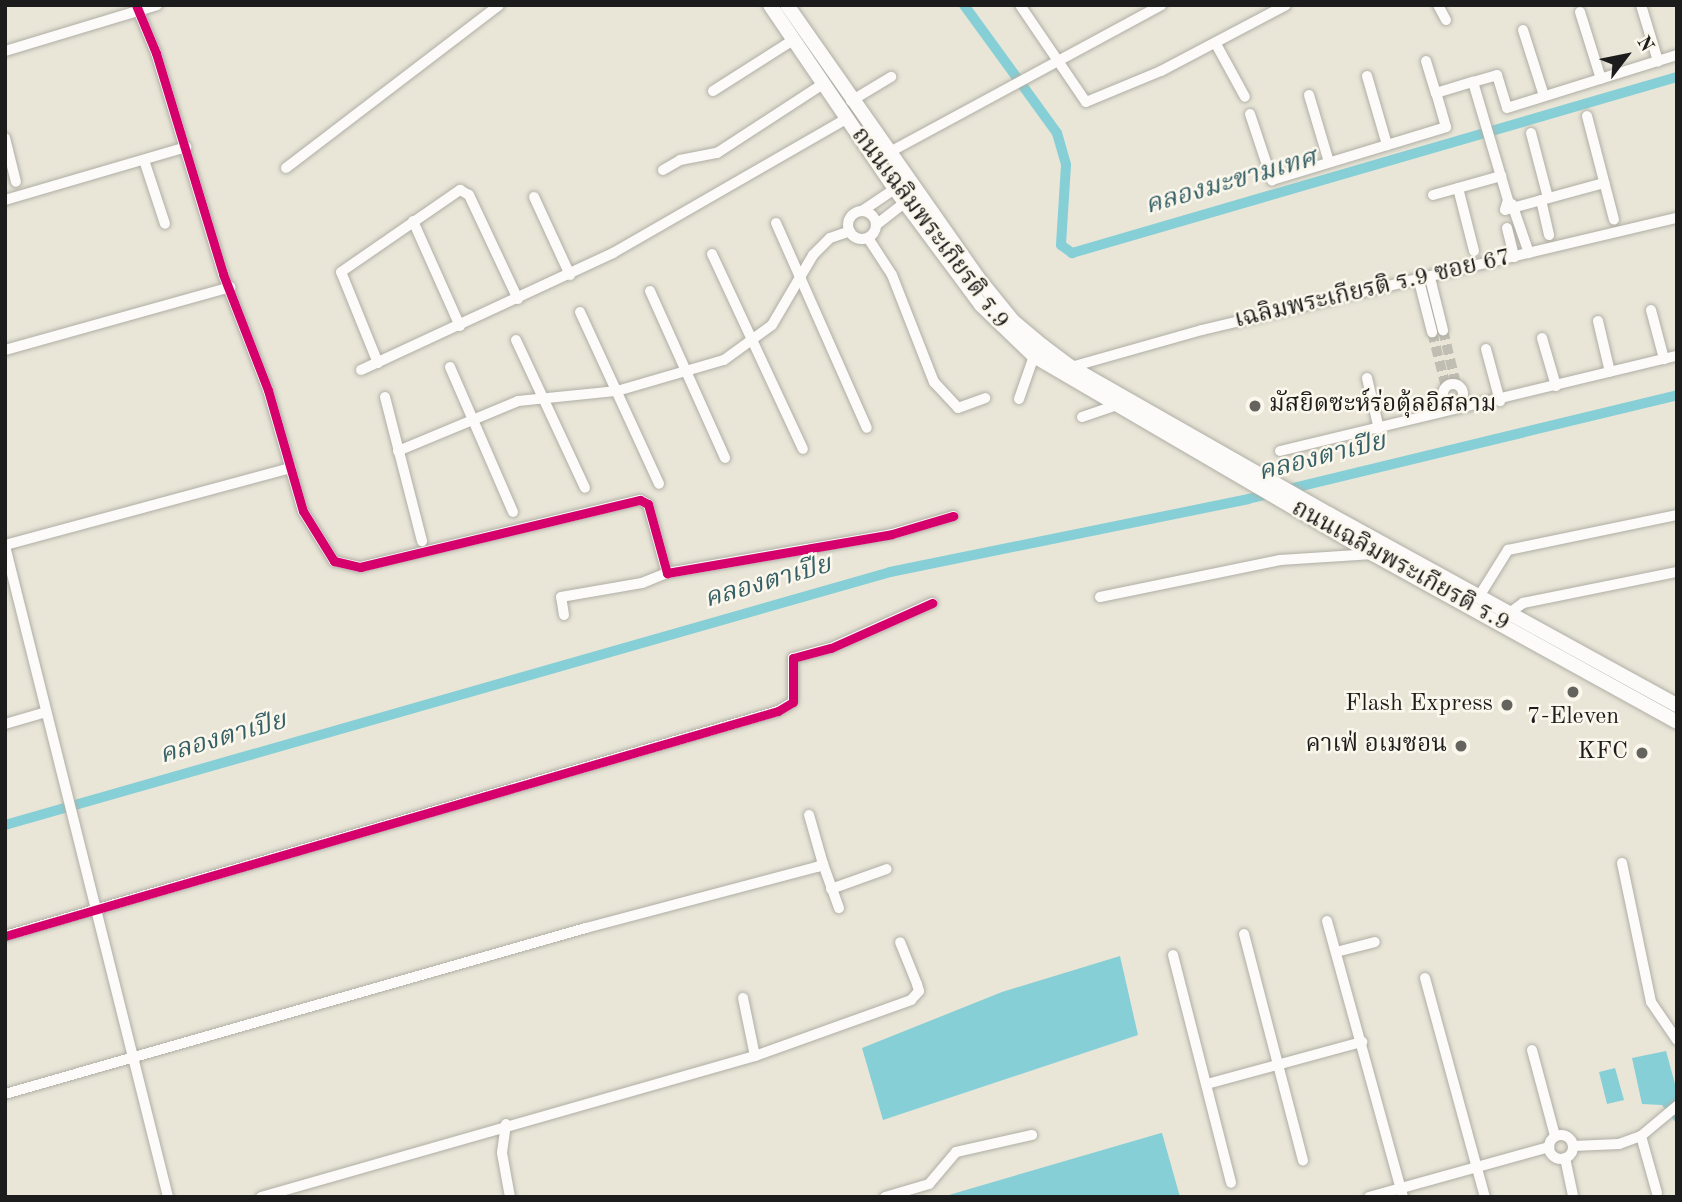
<!DOCTYPE html>
<meta charset="utf-8">
<style>
body{margin:0}
#map{position:relative;width:1682px;height:1202px;overflow:hidden;background:#e9e6d8;font-family:"Old Standard TT","Noto Serif Thai",serif}
div>[style]{position:absolute}
[style*='--x']{left:calc(var(--x)*1px);top:calc(var(--y)*1px);width:calc(var(--w)*1px);rotate:calc(var(--a)*1deg)}
.water>*{inset:0;background:#86cfd6}
.canal>*{height:10px;margin:-5px;padding:0 5px;transform-origin:5px;border-radius:5px;background:#86cfd6}
.minor-tunnel>*{height:10px;margin-top:-5px;transform-origin:0;background:repeating-linear-gradient(90deg,#c0beb2 0 10px,transparent 0 15px)}
.roads{filter:drop-shadow(0 0 2px #b0aea5) drop-shadow(0 0 2px #b0aea5)}
.minor>*{height:10px;margin:-5px;padding:0 5px;transform-origin:5px;border-radius:5px;background:#fcfbf9}
.minor>.ring{margin:-5px;padding:0;box-sizing:content-box;background:none;border:10px solid #fcfbf9;border-radius:50%}
.secondary>*{height:14px;margin:-7px;padding:0 7px;transform-origin:7px;border-radius:7px;background:#fcfbf9}
.cycleway>*{height:9px;margin:-4.5px;padding:0 4.5px;transform-origin:4.5px;border-radius:4.5px;background:#d6006c}
.dots>*{width:19px;height:19px;translate:-50% -50%;box-sizing:border-box;border:4px solid #fbf7ec;border-radius:50%}
span{translate:-50% -50%;white-space:nowrap;text-align:center;line-height:1.15;-webkit-text-stroke:5px #fbf7ec;paint-order:stroke}
.street-label{font-size:24px;color:#1c1c1c}
.poi-label{font-size:24px;color:#1c1c1c}
.left{translate:0 -50%;text-align:left}
.right{translate:-100% -50%;text-align:right}
.water-label{font-size:26px;color:#356066;font-style:italic}
.frame{position:absolute;inset:0;border:7px solid #1c1c1c;pointer-events:none}
.north{position:absolute;left:1591px;top:21px;width:70px;height:70px;-webkit-text-stroke:5px #fbf7ec;paint-order:stroke;rotate:58deg;font-size:19px;font-weight:700;line-height:28px;text-align:center;color:#1c1c1c}
.north::after{content:'';display:block;margin:auto;width:24px;height:32px;background:#1c1c1c;clip-path:polygon(50% 0,100% 100%,50% 72%,0 100%)}
</style>
<div id="map">
<div class="water">
<i style="clip-path:polygon(1120px 956px,1138px 1035px,883px 1120px,862px 1048px,1002px 992px)"></i>
<i style="clip-path:polygon(1666px 1051px,1677px 1091px,1677px 1124px,1662px 1105px,1642px 1104px,1632px 1058px)"></i>
<i style="clip-path:polygon(1615px 1068px,1624px 1100px,1607px 1104px,1599px 1072px)"></i>
<i style="clip-path:polygon(1162px 1133px,1180px 1197px,942px 1197px,1161px 1133px)"></i>
</div>
<div class="canal">
<i style="--x:964;--y:5;--w:158;--a:54"></i>
<i style="--x:1057;--y:133;--w:33;--a:74"></i>
<i style="--x:1066;--y:165;--w:80;--a:93.6"></i>
<i style="--x:1061;--y:245;--w:14;--a:36"></i>
<i style="--x:1072;--y:253;--w:630;--a:-16.22"></i>
<i style="--x:5;--y:825;--w:920;--a:-15.95"></i>
<i style="--x:890;--y:572;--w:365;--a:-11.5"></i>
<i style="--x:1248;--y:499;--w:441;--a:-13.6"></i>
</div>
<div class="minor-tunnel">
<i style="--x:1443;--y:330;--w:56;--a:76.5"></i>
<i style="--x:1432;--y:332;--w:57;--a:75.7"></i>
</div>
<div class="roads">
<div class="minor">
<i style="--x:136;--y:5;--w:52;--a:67.4"></i>
<i style="--x:156;--y:53;--w:231;--a:73.1"></i>
<i style="--x:223;--y:274;--w:124;--a:68.8"></i>
<i style="--x:268;--y:390;--w:126;--a:73.9"></i>
<i style="--x:303;--y:511;--w:59;--a:58.2"></i>
<i style="--x:334;--y:561;--w:27;--a:13"></i>
<i style="--x:360;--y:567;--w:288;--a:-13.5"></i>
<i style="--x:640;--y:500;--w:9;--a:27"></i>
<i style="--x:648;--y:504;--w:72;--a:74.6"></i>
<i style="--x:667;--y:573;--w:228;--a:-9.8"></i>
<i style="--x:892;--y:534;--w:64;--a:-16.4"></i>
<i style="--x:1020;--y:5;--w:117;--a:55.8"></i>
<i style="--x:1086;--y:102;--w:81;--a:-22.5"></i>
<i style="--x:1161;--y:71;--w:141;--a:-27.8"></i>
<i style="--x:1438;--y:5;--w:17;--a:62"></i>
<i style="--x:1641;--y:5;--w:59;--a:73.1"></i>
<i style="--x:1580;--y:12;--w:70;--a:72.6"></i>
<i style="--x:1523;--y:30;--w:69;--a:72.3"></i>
<i style="--x:1216;--y:44;--w:60;--a:61.3"></i>
<i style="--x:5;--y:51;--w:159;--a:-16.8"></i>
<i style="--x:1426;--y:61;--w:34;--a:73"></i>
<i style="--x:1367;--y:76;--w:72;--a:73.8"></i>
<i style="--x:1473;--y:82;--w:25;--a:-16"></i>
<i style="--x:1497;--y:75;--w:34;--a:73"></i>
<i style="--x:1507;--y:108;--w:178;--a:-17.3"></i>
<i style="--x:713;--y:91;--w:95;--a:-32.5"></i>
<i style="--x:1309;--y:95;--w:70;--a:73.4"></i>
<i style="--x:851;--y:101;--w:47;--a:-31"></i>
<i style="--x:1250;--y:114;--w:70;--a:71.6"></i>
<i style="--x:1272;--y:180;--w:182;--a:-16.9"></i>
<i style="--x:1446;--y:127;--w:35;--a:-106"></i>
<i style="--x:1436;--y:93;--w:39;--a:-17"></i>
<i style="--x:1473;--y:82;--w:123;--a:73.5"></i>
<i style="--x:1508;--y:200;--w:10;--a:107"></i>
<i style="--x:1587;--y:116;--w:107;--a:75.4"></i>
<i style="--x:1531;--y:133;--w:67;--a:75.3"></i>
<i style="--x:5;--y:138;--w:45;--a:76"></i>
<i style="--x:888;--y:153;--w:311;--a:-28.4"></i>
<i style="--x:144;--y:160;--w:67;--a:71.8"></i>
<i style="--x:286;--y:168;--w:268;--a:-37.4"></i>
<i style="--x:663;--y:170;--w:20;--a:-30"></i>
<i style="--x:680;--y:160;--w:38;--a:-11"></i>
<i style="--x:717;--y:153;--w:126;--a:-33.1"></i>
<i style="--x:1458;--y:188;--w:65;--a:75.7"></i>
<i style="--x:1433;--y:195;--w:71;--a:-15.6"></i>
<i style="--x:534;--y:197;--w:86;--a:65.2"></i>
<i style="--x:5;--y:200;--w:189;--a:-16.3"></i>
<i style="--x:1541;--y:200;--w:36;--a:77"></i>
<i style="--x:1512;--y:204;--w:52;--a:70.9"></i>
<i style="--x:1505;--y:210;--w:103;--a:-15.3"></i>
<i style="--x:862;--y:211;--w:40;--a:-34"></i>
<i class="ring" style="left:848px;top:211px;width:18px;height:18px"></i>
<i style="--x:413;--y:221;--w:115;--a:65.9"></i>
<i style="--x:776;--y:223;--w:224;--a:66.1"></i>
<i style="--x:876;--y:225;--w:37;--a:-38"></i>
<i style="--x:1507;--y:228;--w:30;--a:76"></i>
<i style="--x:868;--y:238;--w:44;--a:57"></i>
<i style="--x:892;--y:275;--w:115;--a:68.6"></i>
<i style="--x:934;--y:382;--w:35;--a:47"></i>
<i style="--x:958;--y:408;--w:29;--a:-20"></i>
<i style="--x:712;--y:254;--w:215;--a:65"></i>
<i style="--x:1430;--y:278;--w:54;--a:76"></i>
<i style="--x:1419;--y:281;--w:53;--a:75.7"></i>
<i style="--x:650;--y:291;--w:183;--a:65.8"></i>
<i style="--x:1651;--y:310;--w:51;--a:75.1"></i>
<i style="--x:580;--y:312;--w:189;--a:65.3"></i>
<i style="--x:1598;--y:321;--w:52;--a:76.8"></i>
<i style="--x:1542;--y:338;--w:50;--a:73.7"></i>
<i style="--x:516;--y:340;--w:163;--a:65"></i>
<i style="--x:1486;--y:349;--w:54;--a:74.9"></i>
<i style="--x:5;--y:350;--w:234;--a:-15.6"></i>
<i style="--x:378;--y:363;--w:98;--a:-112.1"></i>
<i style="--x:341;--y:272;--w:145;--a:-34.6"></i>
<i style="--x:460;--y:190;--w:10;--a:29"></i>
<i style="--x:469;--y:195;--w:115;--a:64.8"></i>
<i style="--x:450;--y:367;--w:158;--a:66.5"></i>
<i style="--x:1071;--y:367;--w:136;--a:-15.8"></i>
<i style="--x:1202;--y:330;--w:488;--a:-13.3"></i>
<i style="--x:361;--y:370;--w:278;--a:-24.9"></i>
<i style="--x:613;--y:253;--w:269;--a:-29.9"></i>
<i style="--x:1367;--y:378;--w:52;--a:76.8"></i>
<i class="ring" style="left:1443px;top:384px;width:10px;height:10px"></i>
<i style="--x:385;--y:397;--w:149;--a:75.6"></i>
<i style="--x:1019;--y:399;--w:46;--a:-70.8"></i>
<i style="--x:1082;--y:417;--w:34;--a:-19"></i>
<i style="--x:398;--y:451;--w:130;--a:-22.6"></i>
<i style="--x:518;--y:401;--w:100;--a:-5.8"></i>
<i style="--x:617;--y:391;--w:111;--a:-16.2"></i>
<i style="--x:724;--y:360;--w:59;--a:-36.1"></i>
<i style="--x:772;--y:325;--w:81;--a:-59.6"></i>
<i style="--x:813;--y:255;--w:24;--a:-45"></i>
<i style="--x:830;--y:238;--w:21;--a:-19"></i>
<i style="--x:1280;--y:451;--w:408;--a:-13.5"></i>
<i style="--x:5;--y:545;--w:296;--a:-15.1"></i>
<i style="--x:5;--y:546;--w:671;--a:75.94"></i>
<i style="--x:1100;--y:597;--w:184;--a:-11.6"></i>
<i style="--x:1280;--y:560;--w:93;--a:-3.7"></i>
<i style="--x:1478;--y:598;--w:57;--a:-58"></i>
<i style="--x:1508;--y:550;--w:173;--a:-11.7"></i>
<i style="--x:1508;--y:614;--w:19;--a:-36"></i>
<i style="--x:1523;--y:603;--w:157;--a:-11.4"></i>
<i style="--x:564;--y:615;--w:18;--a:-99"></i>
<i style="--x:561;--y:597;--w:82;--a:-9.8"></i>
<i style="--x:642;--y:583;--w:27;--a:-22"></i>
<i style="--x:5;--y:724;--w:43;--a:-16.3"></i>
<i style="--x:1622;--y:863;--w:142;--a:78.2"></i>
<i style="--x:1651;--y:1002;--w:46;--a:55.6"></i>
<i style="--x:823;--y:864;--w:47;--a:70"></i>
<i style="--x:831;--y:889;--w:59;--a:-19.7"></i>
<i style="--x:1327;--y:921;--w:286;--a:74.6"></i>
<i style="--x:1244;--y:934;--w:234;--a:75.4"></i>
<i style="--x:5;--y:936;--w:805;--a:-16.23"></i>
<i style="--x:778;--y:711;--w:17;--a:-31"></i>
<i style="--x:793;--y:702;--w:44;--a:-90"></i>
<i style="--x:793;--y:658;--w:39;--a:-15"></i>
<i style="--x:831;--y:648;--w:111;--a:-24"></i>
<i style="--x:1336;--y:952;--w:40;--a:-14.4"></i>
<i style="--x:1173;--y:955;--w:235;--a:75.7"></i>
<i style="--x:1425;--y:978;--w:227;--a:74.7"></i>
<i style="--x:743;--y:998;--w:59;--a:78.3"></i>
<i style="--x:1532;--y:1050;--w:89;--a:75"></i>
<i style="--x:1207;--y:1084;--w:161;--a:-15.2"></i>
<i style="--x:5;--y:1094;--w:604;--a:-15.95"></i>
<i style="--x:586;--y:928;--w:239;--a:-14.8"></i>
<i style="--x:817;--y:867;--w:7;--a:-27"></i>
<i style="--x:823;--y:864;--w:51;--a:-105.9"></i>
<i style="--x:506;--y:1124;--w:29;--a:98"></i>
<i style="--x:502;--y:1153;--w:45;--a:79.7"></i>
<i class="ring" style="left:1549px;top:1135px;width:14px;height:14px"></i>
<i style="--x:1641;--y:1136;--w:59;--a:74.3"></i>
<i style="--x:1573;--y:1146;--w:46;--a:-2.5"></i>
<i style="--x:1619;--y:1144;--w:23;--a:-20"></i>
<i style="--x:1641;--y:1136;--w:47;--a:-39.8"></i>
<i style="--x:1565;--y:1158;--w:40;--a:78"></i>
<i style="--x:261;--y:1197;--w:514;--a:-15.93"></i>
<i style="--x:755;--y:1056;--w:166;--a:-19.7"></i>
<i style="--x:911;--y:1000;--w:12;--a:-48"></i>
<i style="--x:919;--y:991;--w:7;--a:-106"></i>
<i style="--x:917;--y:984;--w:45;--a:-112"></i>
<i style="--x:885;--y:1197;--w:46;--a:-16.5"></i>
<i style="--x:929;--y:1184;--w:42;--a:-49.8"></i>
<i style="--x:956;--y:1152;--w:78;--a:-12.6"></i>
<i style="--x:1369;--y:1197;--w:187;--a:-15.5"></i>
</div>
<div class="secondary">
<i style="--x:770;--y:5;--w:222;--a:55.8"></i>
<i style="--x:895;--y:189;--w:144;--a:53.4"></i>
<i style="--x:981;--y:305;--w:74;--a:43.9"></i>
<i style="--x:1034;--y:356;--w:393;--a:30.3"></i>
<i style="--x:1373;--y:554;--w:347;--a:28.9"></i>
<i style="--x:787;--y:5;--w:333;--a:55"></i>
<i style="--x:978;--y:278;--w:55;--a:50.9"></i>
<i style="--x:1013;--y:321;--w:39;--a:40"></i>
<i style="--x:1043;--y:346;--w:35;--a:37"></i>
<i style="--x:1071;--y:367;--w:297;--a:29.7"></i>
<i style="--x:1329;--y:514;--w:397;--a:28.8"></i>
</div>
</div>
<div class="cycleway">
<i style="--x:136;--y:5;--w:52;--a:67.4"></i>
<i style="--x:156;--y:53;--w:231;--a:73.1"></i>
<i style="--x:223;--y:274;--w:124;--a:68.8"></i>
<i style="--x:268;--y:390;--w:126;--a:73.9"></i>
<i style="--x:303;--y:511;--w:59;--a:58.2"></i>
<i style="--x:334;--y:561;--w:27;--a:13"></i>
<i style="--x:360;--y:567;--w:288;--a:-13.5"></i>
<i style="--x:640;--y:500;--w:9;--a:27"></i>
<i style="--x:648;--y:504;--w:72;--a:74.6"></i>
<i style="--x:667;--y:573;--w:228;--a:-9.8"></i>
<i style="--x:892;--y:534;--w:64;--a:-16.4"></i>
<i style="--x:5;--y:936;--w:805;--a:-16.23"></i>
<i style="--x:778;--y:711;--w:17;--a:-31"></i>
<i style="--x:793;--y:702;--w:44;--a:-90"></i>
<i style="--x:793;--y:658;--w:39;--a:-15"></i>
<i style="--x:831;--y:648;--w:111;--a:-24"></i>
</div>
<div class="dots">
<i style="left:1255px;top:406px;background:#64635e"></i>
<i style="left:1573px;top:692px;background:#64635e"></i>
<i style="left:1507px;top:705px;background:#64635e"></i>
<i style="left:1461px;top:746px;background:#64635e"></i>
<i style="left:1642px;top:753px;background:#64635e"></i>
</div>
<div class="street-label">
<span style="left:929px;top:229px;rotate:53deg">ถนนเฉลิมพระเกียรติ ร.9</span>
<span style="left:1373px;top:290px;rotate:-13deg">เฉลิมพระเกียรติ ร.9 ซอย 67</span>
<span style="left:1400px;top:567px;rotate:29deg">ถนนเฉลิมพระเกียรติ ร.9</span>
</div>
<div class="poi-label">
<span class="left" style="left:1269px;top:406px">มัสยิดซะห์ร่อตุ้ลอิสลาม</span>
<span class="right" style="left:1493px;top:705px">Flash Express</span>
<span style="left:1573px;top:718px">7-Eleven</span>
<span class="right" style="left:1447px;top:746px">คาเฟ่ อเมซอน</span>
<span class="right" style="left:1628px;top:753px">KFC</span>
</div>
<div class="water-label">
<span style="left:1231px;top:183px;rotate:-16deg">คลองมะขามเทศ</span>
<span style="left:1322px;top:458px;rotate:-14deg">คลองตาเปีย</span>
<span style="left:768px;top:583px;rotate:-16deg">คลองตาเปีย</span>
<span style="left:223px;top:739px;rotate:-16deg">คลองตาเปีย</span>
</div>
<div class="frame"></div>
<div class="north">N</div>
</div>
